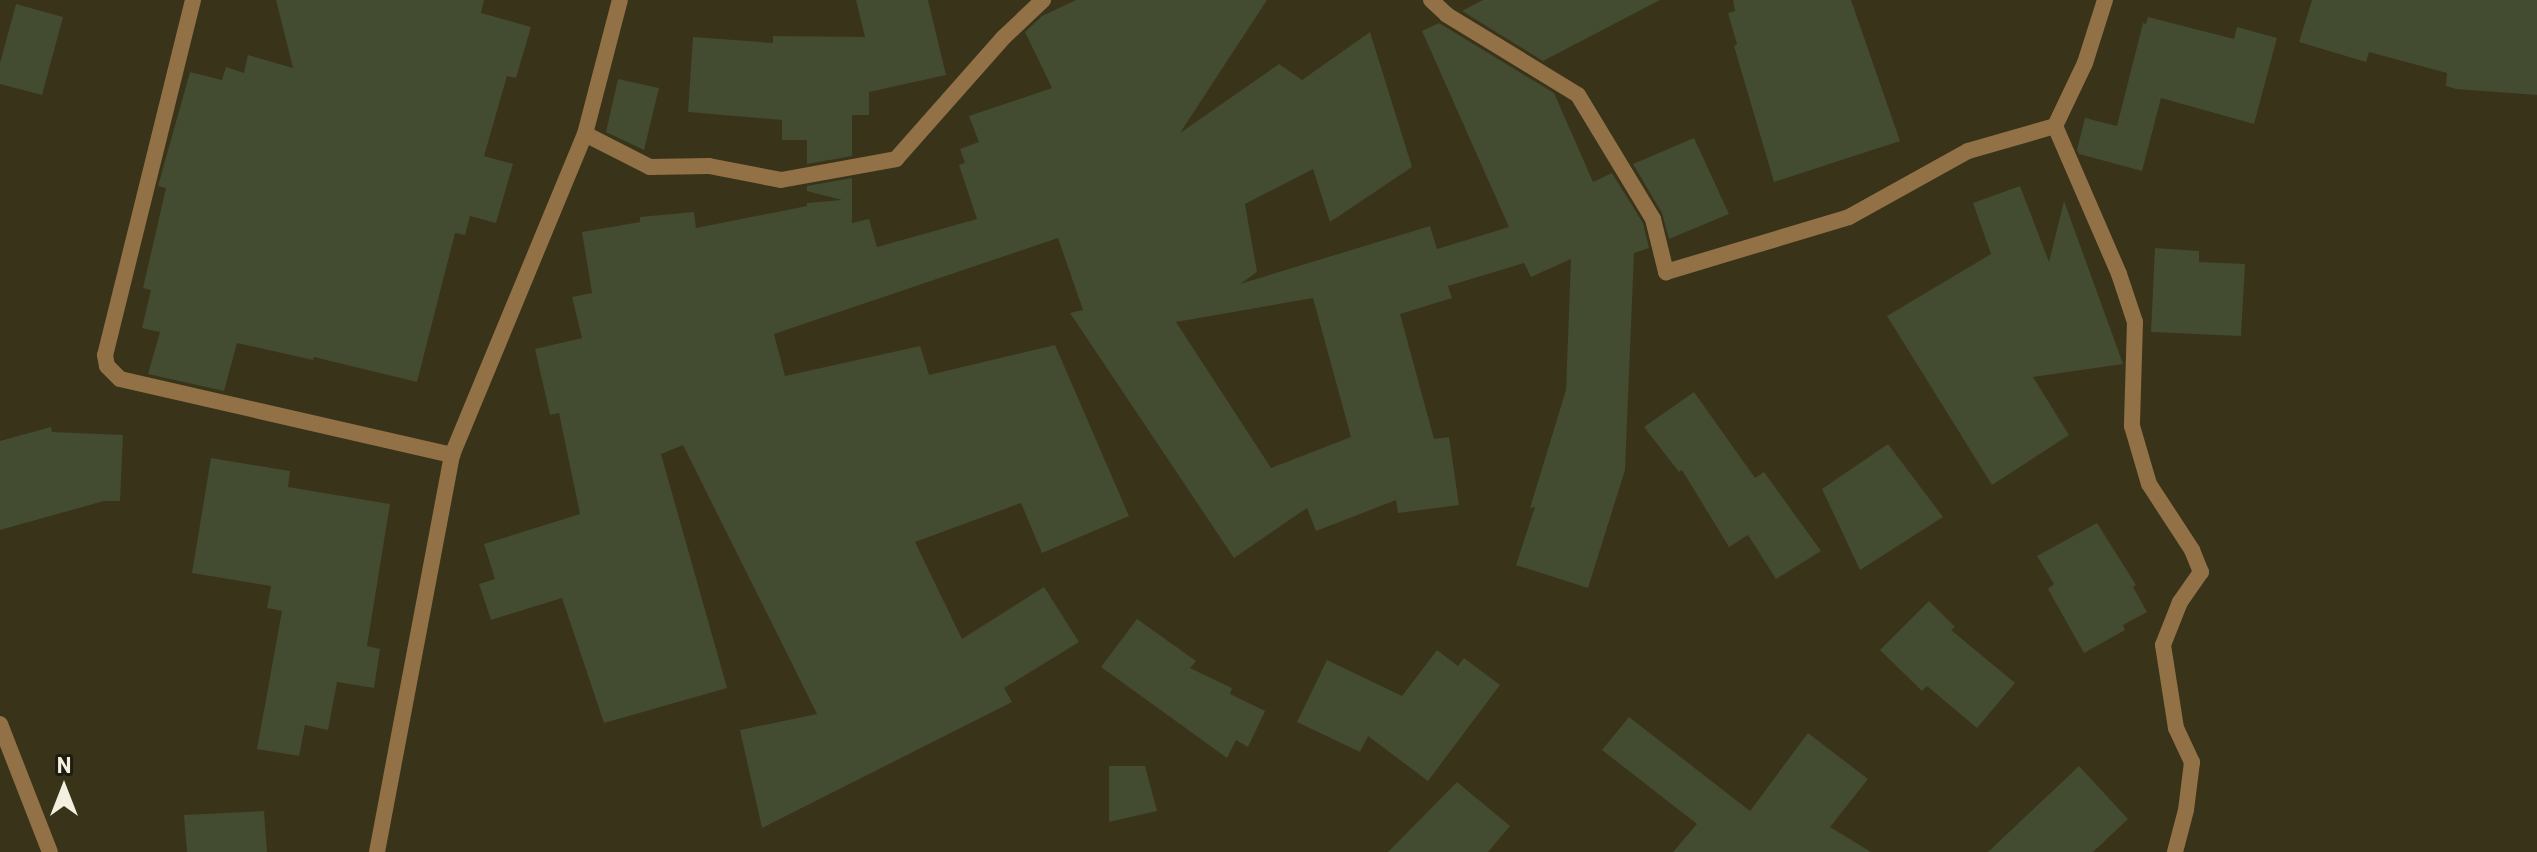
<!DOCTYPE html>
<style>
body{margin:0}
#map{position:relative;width:2537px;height:852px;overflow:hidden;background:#393319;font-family:Barlow,sans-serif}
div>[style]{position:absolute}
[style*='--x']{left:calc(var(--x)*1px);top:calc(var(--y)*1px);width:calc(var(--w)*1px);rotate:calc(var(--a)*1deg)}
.building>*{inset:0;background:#434b31}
.street>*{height:16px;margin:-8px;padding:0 8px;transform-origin:8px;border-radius:8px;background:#927146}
span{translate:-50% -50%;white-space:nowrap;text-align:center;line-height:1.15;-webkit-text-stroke:6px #1e1b10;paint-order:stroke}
.north{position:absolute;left:24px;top:748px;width:80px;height:80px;-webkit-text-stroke:6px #1e1b10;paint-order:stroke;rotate:0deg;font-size:22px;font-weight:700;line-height:32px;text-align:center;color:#f3f0e0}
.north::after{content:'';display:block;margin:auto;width:28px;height:36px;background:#f3f0e0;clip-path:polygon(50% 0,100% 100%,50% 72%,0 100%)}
</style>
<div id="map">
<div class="building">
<i style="clip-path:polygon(276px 0,484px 0,481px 13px,531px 27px,516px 78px,507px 76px,484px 156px,513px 164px,496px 223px,470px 216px,465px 235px,455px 233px,417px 382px,314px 357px,313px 360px,237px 343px,224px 391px,148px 374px,160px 332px,142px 328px,151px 290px,143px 288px,166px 188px,158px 186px,190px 72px,222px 80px,226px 67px,244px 73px,248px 55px,293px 68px)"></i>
<i style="clip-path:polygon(856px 0,928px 0,946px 75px,869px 92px,869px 115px,852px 115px,852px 156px,807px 164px,807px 140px,782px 140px,782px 120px,688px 112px,693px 37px,773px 43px,773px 36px,865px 37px)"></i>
<i style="clip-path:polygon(evenodd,1076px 0,1267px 0,1180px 133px,1279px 64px,1302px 80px,1370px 32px,1412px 167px,1330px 222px,1313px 169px,1245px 204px,1257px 272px,1240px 284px,1430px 226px,1437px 249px,1509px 227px,1422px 31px,1439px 23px,1554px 93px,1593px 182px,1612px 173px,1643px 223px,1649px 248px,1634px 253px,1625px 470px,1588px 588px,1516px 565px,1535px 507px,1530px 508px,1566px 390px,1571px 259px,1531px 277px,1524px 263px,1448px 286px,1452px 298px,1400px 314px,1434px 439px,1449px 437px,1459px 505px,1398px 513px,1396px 500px,1316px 531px,1307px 508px,1234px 558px,1070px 313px,1083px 310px,1058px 238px,774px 334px,785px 376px,920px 346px,929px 375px,1055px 345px,1129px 516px,1042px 553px,1021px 503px,915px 542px,962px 639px,1044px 587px,1079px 642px,1004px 688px,1012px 702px,762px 828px,740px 730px,817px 714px,683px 445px,661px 454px,727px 688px,604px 723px,562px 598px,491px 620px,479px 584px,495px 579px,484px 544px,580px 514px,559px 413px,550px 415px,535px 349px,582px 338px,572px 297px,592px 293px,582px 232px,640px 222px,640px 217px,694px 212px,696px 228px,807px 206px,807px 203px,842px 200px,807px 191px,807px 186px,852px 178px,852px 223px,869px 219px,877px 247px,977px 219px,959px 165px,965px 163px,960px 149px,979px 142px,969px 116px,1052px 88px,1025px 32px,1042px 16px,1076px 0,1313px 298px,1351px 437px,1271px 468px,1176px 322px,1313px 298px)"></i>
<i style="clip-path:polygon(1483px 0,1660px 0,1543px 61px,1462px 11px)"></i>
<i style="clip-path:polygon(1733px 0,1851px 0,1900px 141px,1774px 182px,1734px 46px,1737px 44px,1728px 13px,1735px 11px)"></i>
<i style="clip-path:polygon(2312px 0,2537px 0,2537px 95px,2456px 89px,2446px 86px,2447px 73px,2369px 52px,2366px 62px,2299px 42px)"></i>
<i style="clip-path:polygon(16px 4px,63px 17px,42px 95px,0 84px,0 63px)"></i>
<i style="clip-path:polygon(2148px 17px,2234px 39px,2237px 27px,2277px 38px,2254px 124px,2161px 98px,2142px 171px,2079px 154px,2077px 150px,2085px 118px,2117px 126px,2143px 23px,2146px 24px)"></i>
<i style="clip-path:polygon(618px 79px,659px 88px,644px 150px,606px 132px)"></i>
<i style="clip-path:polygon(1694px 138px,1729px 214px,1669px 239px,1662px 213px,1633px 164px)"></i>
<i style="clip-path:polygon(2020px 186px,2049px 262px,2064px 201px,2123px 364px,2033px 377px,2069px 435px,1992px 485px,1887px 316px,1991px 254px,1973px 203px)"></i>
<i style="clip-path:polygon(2155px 248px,2199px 251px,2199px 262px,2245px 264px,2241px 336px,2151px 332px)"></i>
<i style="clip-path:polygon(1694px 392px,1755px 478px,1764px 472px,1821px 551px,1776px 579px,1748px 535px,1729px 547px,1682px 470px,1679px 472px,1644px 427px)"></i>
<i style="clip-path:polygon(51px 427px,52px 432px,123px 435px,120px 501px,104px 501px,0 530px,0 441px)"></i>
<i style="clip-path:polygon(1888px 444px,1943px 517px,1860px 570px,1822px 489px)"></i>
<i style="clip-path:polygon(211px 458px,290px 471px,288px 487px,390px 504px,367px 646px,380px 649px,374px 688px,337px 682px,328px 730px,305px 725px,299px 756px,257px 749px,282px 611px,267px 608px,271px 586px,192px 573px)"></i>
<i style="clip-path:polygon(2097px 523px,2136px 585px,2133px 587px,2147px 612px,2123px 625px,2125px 630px,2084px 653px,2048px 589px,2054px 584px,2037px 556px)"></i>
<i style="clip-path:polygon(1929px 601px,1955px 627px,1951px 630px,2015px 683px,1977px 728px,1927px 686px,1922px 691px,1880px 650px)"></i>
<i style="clip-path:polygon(1137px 619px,1196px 661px,1190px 668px,1232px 688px,1230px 694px,1265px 711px,1248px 747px,1236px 740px,1227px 758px,1101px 667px)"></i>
<i style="clip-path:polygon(1437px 650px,1458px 666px,1464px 658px,1500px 685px,1428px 781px,1368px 736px,1360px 752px,1297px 722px,1327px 660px,1402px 696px)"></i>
<i style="clip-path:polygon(1629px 717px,1750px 811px,1808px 733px,1868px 779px,1830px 827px,1871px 852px,1673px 852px,1697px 824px,1602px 750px)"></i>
<i style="clip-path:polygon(1109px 766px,1145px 766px,1157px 811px,1109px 822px)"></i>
<i style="clip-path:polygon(2079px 766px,2128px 819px,2093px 852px,1988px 852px)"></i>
<i style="clip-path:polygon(1457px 782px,1510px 826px,1488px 852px,1388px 852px)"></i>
<i style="clip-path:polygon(264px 811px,267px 852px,187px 852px,184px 815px)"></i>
</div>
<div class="street">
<i style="--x:193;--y:0;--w:366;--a:103.9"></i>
<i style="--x:105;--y:355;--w:11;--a:80"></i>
<i style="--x:107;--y:366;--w:18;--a:45"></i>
<i style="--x:120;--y:379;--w:341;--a:12.9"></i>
<i style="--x:1431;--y:0;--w:22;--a:43"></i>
<i style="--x:1447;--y:15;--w:153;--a:31.4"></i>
<i style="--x:1578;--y:95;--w:145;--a:58.8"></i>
<i style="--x:1653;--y:219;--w:55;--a:76.2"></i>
<i style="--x:1666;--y:272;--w:191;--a:-16.7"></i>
<i style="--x:1849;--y:217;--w:136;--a:-29"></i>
<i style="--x:1968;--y:151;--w:91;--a:-16"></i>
<i style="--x:2055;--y:126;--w:70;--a:-64.5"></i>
<i style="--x:2085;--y:63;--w:66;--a:-72.4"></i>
<i style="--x:2055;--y:126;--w:161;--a:66.6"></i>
<i style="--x:2119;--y:274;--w:51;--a:71.6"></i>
<i style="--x:2135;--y:322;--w:104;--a:91.7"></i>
<i style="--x:2132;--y:426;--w:60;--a:73.7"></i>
<i style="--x:2149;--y:484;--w:79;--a:56.9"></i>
<i style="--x:2192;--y:550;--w:24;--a:68"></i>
<i style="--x:2201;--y:572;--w:37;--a:125"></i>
<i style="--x:2180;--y:602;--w:46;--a:111.6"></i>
<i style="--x:2163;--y:645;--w:84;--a:81.1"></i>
<i style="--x:2176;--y:728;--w:38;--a:65"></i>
<i style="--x:2192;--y:762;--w:48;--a:97.1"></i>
<i style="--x:2186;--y:810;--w:43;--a:104.7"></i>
<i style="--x:585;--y:134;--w:73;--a:26.9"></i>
<i style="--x:650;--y:167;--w:59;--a:-1"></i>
<i style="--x:709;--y:166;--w:73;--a:11"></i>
<i style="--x:781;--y:180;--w:117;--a:-10.3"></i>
<i style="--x:896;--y:159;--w:163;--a:-48.5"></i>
<i style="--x:1004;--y:37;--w:54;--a:-43.5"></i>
<i style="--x:0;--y:724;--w:137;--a:68.7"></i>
<i style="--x:377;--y:852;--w:404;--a:-79.3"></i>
<i style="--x:452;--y:455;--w:347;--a:-67.5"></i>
<i style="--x:585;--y:134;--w:138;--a:-75.4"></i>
</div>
<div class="north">N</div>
</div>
